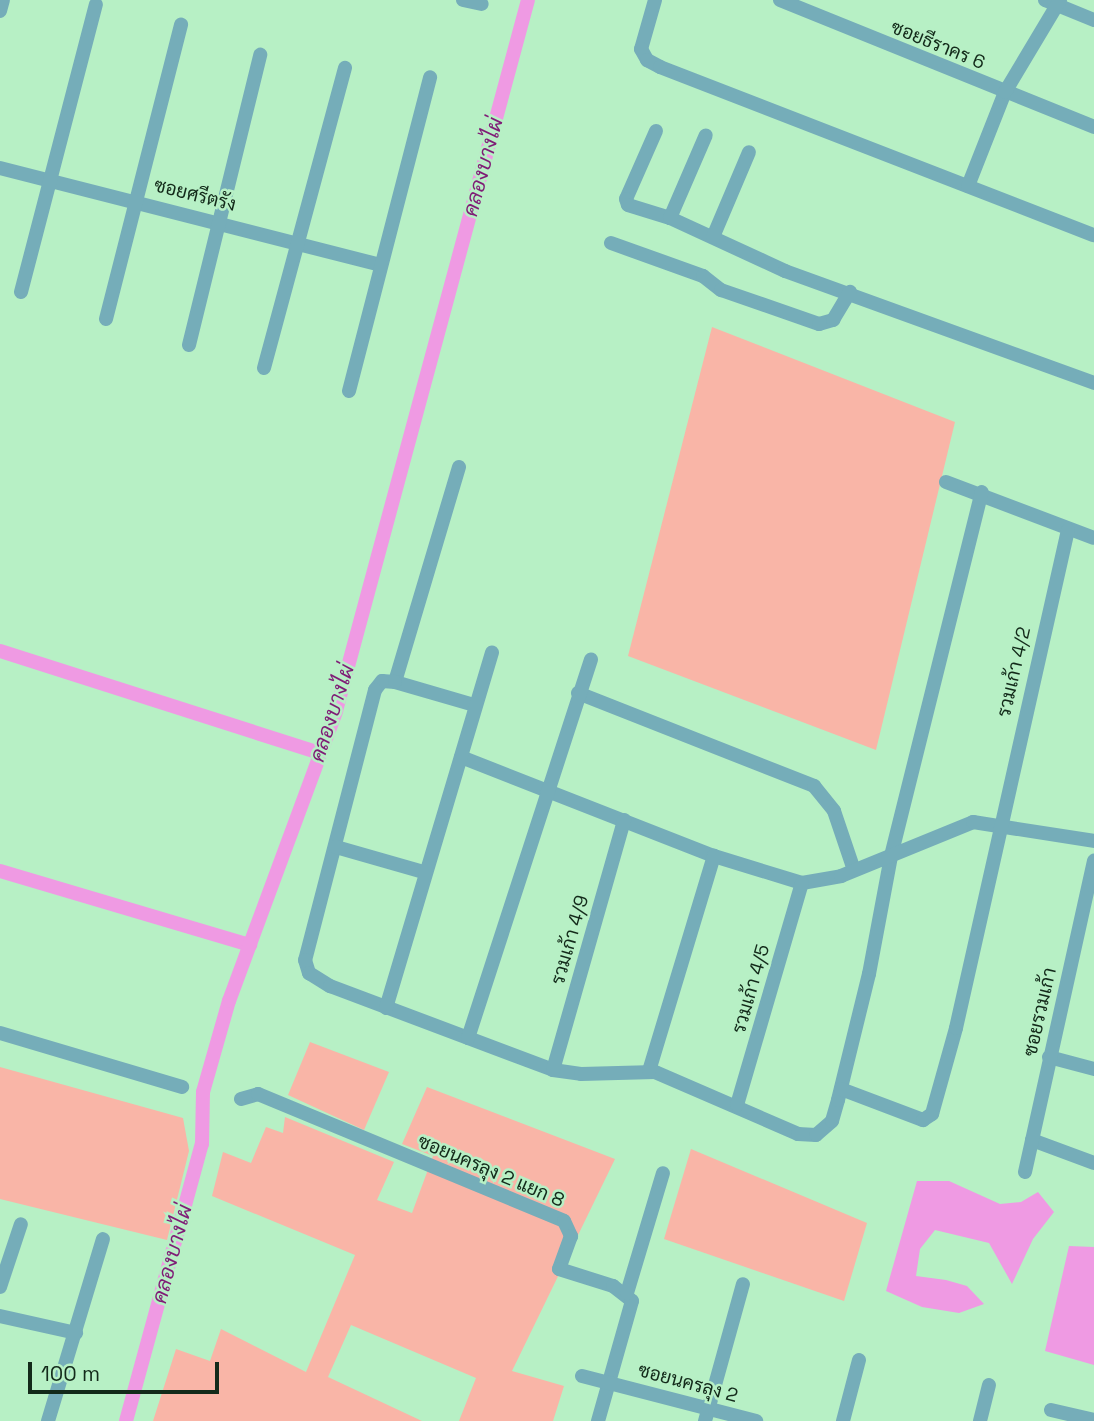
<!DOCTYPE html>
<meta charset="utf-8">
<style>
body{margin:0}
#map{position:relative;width:1094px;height:1421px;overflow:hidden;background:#b7f0c5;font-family:"Space Grotesk",Sarabun,sans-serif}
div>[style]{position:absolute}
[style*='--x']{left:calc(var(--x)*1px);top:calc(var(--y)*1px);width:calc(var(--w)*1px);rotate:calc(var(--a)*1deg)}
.green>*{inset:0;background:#f9b5a7}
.water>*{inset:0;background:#ef9ae3}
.canal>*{height:14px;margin:-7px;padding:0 7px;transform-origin:7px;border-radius:7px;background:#ef9ae3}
.minor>*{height:14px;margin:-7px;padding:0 7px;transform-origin:7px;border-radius:7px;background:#75adb9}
span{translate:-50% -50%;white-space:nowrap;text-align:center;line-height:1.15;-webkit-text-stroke:5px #b7f0c5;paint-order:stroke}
.street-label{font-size:19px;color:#132a1a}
.water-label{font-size:21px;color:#7f1c76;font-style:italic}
.scale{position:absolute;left:28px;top:1362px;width:191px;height:32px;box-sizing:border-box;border:4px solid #132a1a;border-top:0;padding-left:9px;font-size:21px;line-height:24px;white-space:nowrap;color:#132a1a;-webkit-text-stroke:5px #b7f0c5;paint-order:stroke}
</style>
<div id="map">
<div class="green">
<i style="clip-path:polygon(712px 327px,955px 422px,876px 750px,628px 656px)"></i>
<i style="clip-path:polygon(310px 1042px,389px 1072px,364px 1130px,288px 1095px)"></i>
<i style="clip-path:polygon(0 1067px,183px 1118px,189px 1151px,167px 1240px,0 1199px)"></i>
<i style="clip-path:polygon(427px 1087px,615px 1159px,512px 1371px,564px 1386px,553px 1421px,459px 1421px,476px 1378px,351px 1325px,328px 1377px,422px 1421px,153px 1421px,176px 1349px,210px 1361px,221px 1329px,306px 1372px,355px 1255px,212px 1196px,223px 1152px,251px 1163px,266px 1127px,283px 1133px,285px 1117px,394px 1162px,377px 1200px,412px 1213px,433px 1156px,402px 1144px)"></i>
<i style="clip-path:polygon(691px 1149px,867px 1223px,844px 1301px,664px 1239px)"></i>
</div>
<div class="water">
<i style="clip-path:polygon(917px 1181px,949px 1181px,1000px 1204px,1021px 1202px,1038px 1192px,1054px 1212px,1033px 1239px,1012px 1284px,989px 1243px,935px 1230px,920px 1249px,916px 1276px,946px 1280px,967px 1286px,984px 1304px,959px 1313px,922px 1307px,886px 1291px)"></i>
<i style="clip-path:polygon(1069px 1246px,1094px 1247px,1094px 1365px,1045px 1351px)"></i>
</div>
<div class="canal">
<i style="--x:0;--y:651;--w:336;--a:17.7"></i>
<i style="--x:0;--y:871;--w:261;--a:16.5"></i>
<i style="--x:126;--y:1421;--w:287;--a:-74.7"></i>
<i style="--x:202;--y:1144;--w:52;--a:-88.9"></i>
<i style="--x:203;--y:1092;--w:95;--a:-74.1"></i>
<i style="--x:229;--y:1001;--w:309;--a:-69.7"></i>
<i style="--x:336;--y:711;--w:736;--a:-74.89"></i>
</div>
<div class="minor">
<i style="--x:463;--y:0;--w:19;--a:12"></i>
<i style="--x:655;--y:0;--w:51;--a:105.9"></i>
<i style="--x:641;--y:49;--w:13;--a:61"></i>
<i style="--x:647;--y:60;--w:15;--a:28"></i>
<i style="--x:660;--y:67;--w:465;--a:21.2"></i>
<i style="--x:780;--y:0;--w:339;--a:22"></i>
<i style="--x:1045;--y:0;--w:53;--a:22.2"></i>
<i style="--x:0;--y:11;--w:11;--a:-75"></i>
<i style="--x:656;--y:131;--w:74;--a:113.8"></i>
<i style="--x:626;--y:199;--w:6;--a:72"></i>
<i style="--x:628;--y:205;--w:44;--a:17.2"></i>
<i style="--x:670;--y:218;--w:127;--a:24.7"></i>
<i style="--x:785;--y:271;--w:329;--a:19.9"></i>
<i style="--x:0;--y:168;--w:392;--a:14.3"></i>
<i style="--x:968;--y:186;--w:101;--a:-68.5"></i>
<i style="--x:1005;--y:92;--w:107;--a:-59.1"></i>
<i style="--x:670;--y:218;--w:90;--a:-66.6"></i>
<i style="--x:713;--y:237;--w:92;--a:-67"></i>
<i style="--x:611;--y:243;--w:98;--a:19.7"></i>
<i style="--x:703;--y:276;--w:23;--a:38"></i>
<i style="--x:721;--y:290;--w:104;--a:19.1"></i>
<i style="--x:819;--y:324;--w:15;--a:-16"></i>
<i style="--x:833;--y:320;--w:33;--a:-59"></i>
<i style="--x:21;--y:292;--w:297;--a:-75.4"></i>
<i style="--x:106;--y:319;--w:304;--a:-75.7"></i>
<i style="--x:189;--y:345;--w:299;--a:-76.2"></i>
<i style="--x:264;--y:368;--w:311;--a:-74.9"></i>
<i style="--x:349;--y:391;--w:324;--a:-75.5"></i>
<i style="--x:459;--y:467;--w:224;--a:106.6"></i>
<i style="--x:395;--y:682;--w:82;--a:16.2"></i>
<i style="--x:946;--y:482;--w:158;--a:20.7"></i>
<i style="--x:395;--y:682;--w:13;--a:-176"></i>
<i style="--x:382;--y:681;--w:11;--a:128"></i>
<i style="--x:375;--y:690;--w:279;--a:104.5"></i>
<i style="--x:305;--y:960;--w:14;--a:73"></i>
<i style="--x:309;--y:973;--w:25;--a:32"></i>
<i style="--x:330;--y:986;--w:238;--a:20.6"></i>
<i style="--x:553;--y:1070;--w:28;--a:8"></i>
<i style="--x:581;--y:1074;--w:74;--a:-1.5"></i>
<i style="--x:655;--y:1072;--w:156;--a:23.4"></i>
<i style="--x:798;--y:1134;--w:18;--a:3"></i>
<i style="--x:816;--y:1135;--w:21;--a:-41"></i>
<i style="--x:832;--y:1121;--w:22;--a:-74"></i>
<i style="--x:838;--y:1100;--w:130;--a:-76.2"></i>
<i style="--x:869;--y:974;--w:120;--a:-79.4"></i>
<i style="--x:891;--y:856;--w:375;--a:-76"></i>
<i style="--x:578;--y:693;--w:254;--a:21.5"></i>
<i style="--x:814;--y:786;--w:32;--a:51"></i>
<i style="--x:834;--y:811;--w:62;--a:71.3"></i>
<i style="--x:461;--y:757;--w:272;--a:21.4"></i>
<i style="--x:714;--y:856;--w:92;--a:17.1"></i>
<i style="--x:802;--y:883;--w:40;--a:-10"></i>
<i style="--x:841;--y:876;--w:143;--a:-22.2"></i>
<i style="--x:973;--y:822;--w:122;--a:8.9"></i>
<i style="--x:336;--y:847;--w:91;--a:15.9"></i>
<i style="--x:386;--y:1008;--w:371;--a:-73.4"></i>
<i style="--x:0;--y:1033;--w:190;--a:16.5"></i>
<i style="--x:468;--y:1038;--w:398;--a:-72"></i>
<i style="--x:1049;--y:1057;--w:47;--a:14.9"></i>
<i style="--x:553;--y:1070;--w:260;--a:-74.1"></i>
<i style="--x:649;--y:1071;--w:225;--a:-73.2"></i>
<i style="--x:841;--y:1089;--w:88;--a:20.7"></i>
<i style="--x:923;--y:1120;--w:11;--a:-34"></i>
<i style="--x:932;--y:1114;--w:89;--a:-74.4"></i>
<i style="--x:956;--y:1028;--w:510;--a:-77.33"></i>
<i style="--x:241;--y:1099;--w:18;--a:-16"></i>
<i style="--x:258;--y:1094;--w:331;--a:22.5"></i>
<i style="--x:564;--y:1221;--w:17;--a:65"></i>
<i style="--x:571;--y:1236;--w:35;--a:110"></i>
<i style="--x:559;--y:1269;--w:57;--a:17.5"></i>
<i style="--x:613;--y:1286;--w:24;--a:38"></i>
<i style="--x:632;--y:1301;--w:125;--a:105.8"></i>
<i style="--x:737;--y:1105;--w:231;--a:-73.7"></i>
<i style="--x:1032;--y:1140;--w:66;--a:20.4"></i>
<i style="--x:1025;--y:1172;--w:319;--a:-77.5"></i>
<i style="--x:0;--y:1287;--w:66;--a:-71.6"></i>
<i style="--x:627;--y:1293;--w:125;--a:-73.3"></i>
<i style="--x:0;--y:1316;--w:78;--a:12.6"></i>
<i style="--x:582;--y:1376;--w:180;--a:14.5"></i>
<i style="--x:1051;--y:1410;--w:44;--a:13.1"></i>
<i style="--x:48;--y:1421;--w:190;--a:-73.2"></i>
<i style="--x:705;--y:1421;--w:142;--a:-74.5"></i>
<i style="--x:843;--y:1421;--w:63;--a:-75.3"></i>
<i style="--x:980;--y:1421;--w:37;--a:-76"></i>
</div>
<div class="street-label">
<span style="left:938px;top:45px;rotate:22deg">ซอยธีราคร 6</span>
<span style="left:195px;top:195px;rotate:14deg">ซอยศรีตรัง</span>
<span style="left:1014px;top:672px;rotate:-77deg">รวมเก้า 4/2</span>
<span style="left:570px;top:940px;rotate:-74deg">รวมเก้า 4/9</span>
<span style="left:751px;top:989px;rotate:-74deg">รวมเก้า 4/5</span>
<span style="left:1040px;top:1012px;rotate:-77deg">ซอยรวมเก้า</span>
<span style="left:491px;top:1171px;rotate:23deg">ซอยนครลุง 2 แยก 8</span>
<span style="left:688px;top:1383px;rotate:15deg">ซอยนครลุง 2</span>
</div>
<div class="water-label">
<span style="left:483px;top:167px;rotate:-75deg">คลองบางไผ่</span>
<span style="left:332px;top:713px;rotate:-72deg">คลองบางไผ่</span>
<span style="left:172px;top:1254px;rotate:-75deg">คลองบางไผ่</span>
</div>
<div class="scale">100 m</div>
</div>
